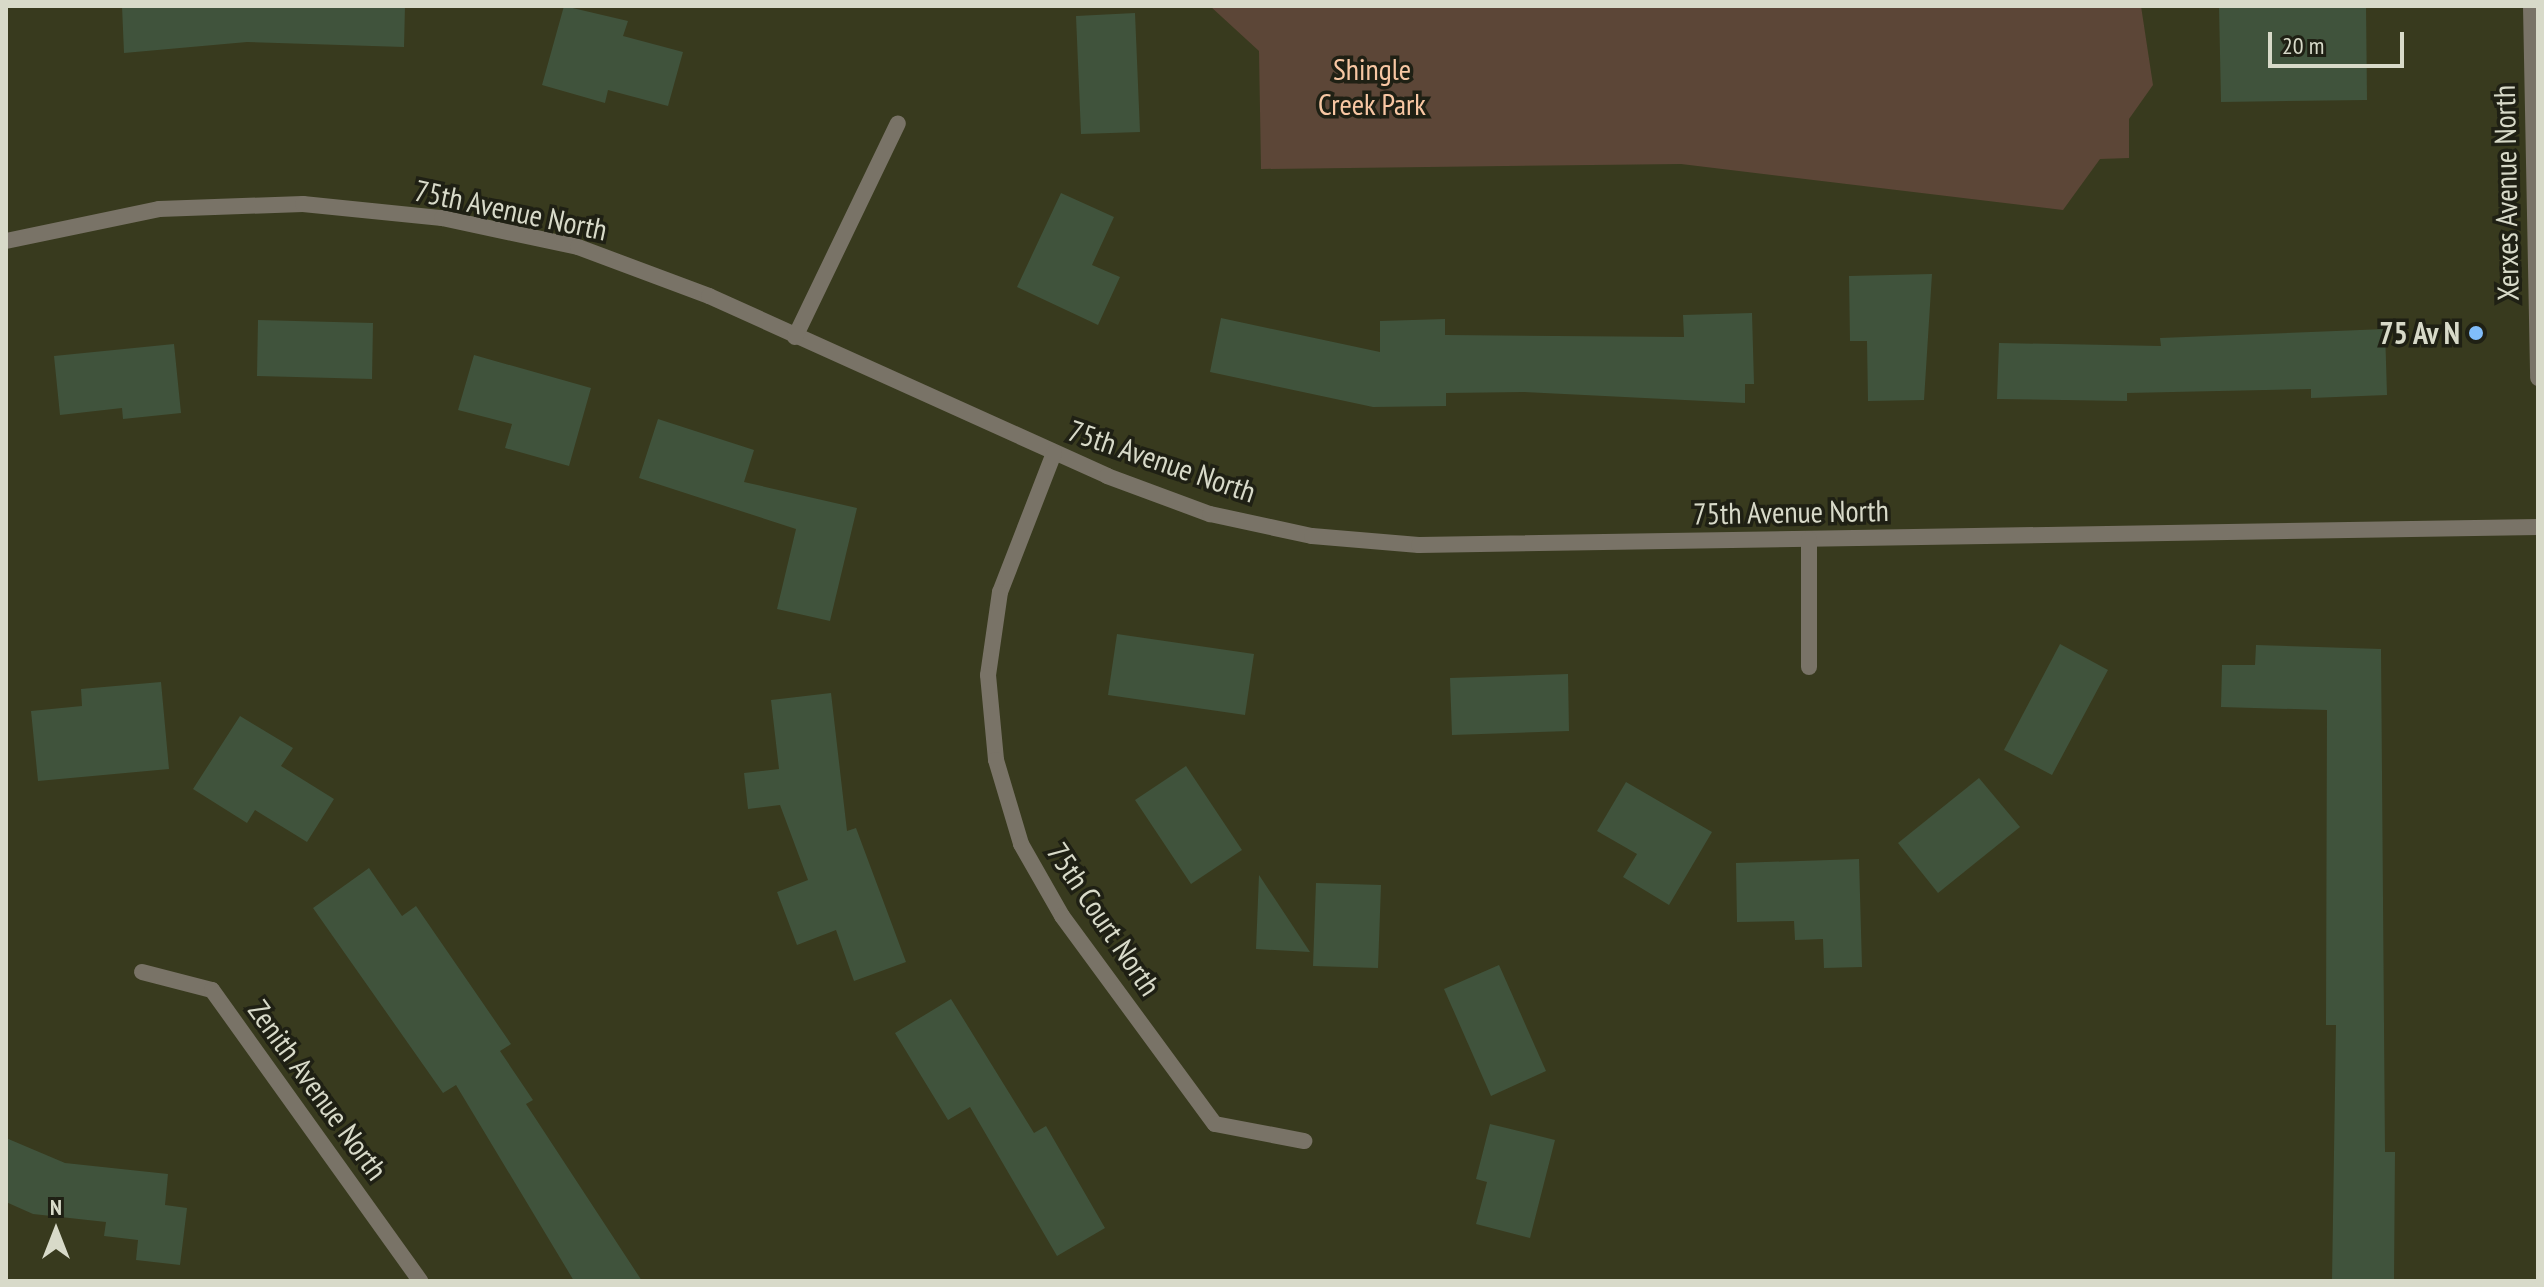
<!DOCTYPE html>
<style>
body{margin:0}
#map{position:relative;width:2544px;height:1287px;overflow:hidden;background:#383a1e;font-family:"PT Sans Narrow",sans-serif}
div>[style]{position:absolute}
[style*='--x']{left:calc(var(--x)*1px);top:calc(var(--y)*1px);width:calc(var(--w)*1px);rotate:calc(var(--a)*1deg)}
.green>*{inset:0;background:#5c4637}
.building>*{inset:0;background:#40533c}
.minor>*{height:16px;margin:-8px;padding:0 8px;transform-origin:8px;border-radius:8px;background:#797367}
.tertiary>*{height:16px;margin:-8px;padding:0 8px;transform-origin:8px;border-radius:8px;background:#797367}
.dots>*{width:22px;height:22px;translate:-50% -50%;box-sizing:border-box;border:4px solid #1f2014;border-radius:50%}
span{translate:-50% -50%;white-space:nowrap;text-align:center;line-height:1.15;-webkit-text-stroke:7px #1f2014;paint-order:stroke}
.park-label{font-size:30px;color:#f8c7a3}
.street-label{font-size:30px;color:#d8dac9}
.poi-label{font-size:30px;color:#d8dac9;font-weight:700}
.right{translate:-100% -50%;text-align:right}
.frame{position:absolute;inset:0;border:8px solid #d8dac9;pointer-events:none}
.north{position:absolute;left:16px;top:1191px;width:80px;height:80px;-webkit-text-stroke:6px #1f2014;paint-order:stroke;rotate:0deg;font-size:22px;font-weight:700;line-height:32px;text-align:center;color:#d8dac9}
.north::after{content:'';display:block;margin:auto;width:28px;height:36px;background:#d8dac9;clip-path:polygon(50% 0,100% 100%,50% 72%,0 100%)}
.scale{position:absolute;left:2268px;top:32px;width:136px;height:36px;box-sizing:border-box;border:4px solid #d8dac9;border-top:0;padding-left:10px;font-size:24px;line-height:28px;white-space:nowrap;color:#d8dac9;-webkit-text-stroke:6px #1f2014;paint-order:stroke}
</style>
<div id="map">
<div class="green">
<i style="clip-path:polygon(1210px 6px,2141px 6px,2153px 85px,2129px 119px,2129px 158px,2100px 159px,2063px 210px,1681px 164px,1261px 169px,1259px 51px)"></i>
</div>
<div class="building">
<i style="clip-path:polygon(122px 6px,405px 6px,404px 47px,247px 42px,124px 53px)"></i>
<i style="clip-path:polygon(564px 6px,628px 21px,623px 36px,683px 52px,668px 106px,608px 90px,605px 103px,542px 85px)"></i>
<i style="clip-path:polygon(2219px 6px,2366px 6px,2367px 100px,2221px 102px)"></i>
<i style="clip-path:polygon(1135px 13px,1140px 132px,1081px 134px,1076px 16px)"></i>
<i style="clip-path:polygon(1061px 193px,1114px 217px,1092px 265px,1120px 277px,1098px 325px,1017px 287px)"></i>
<i style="clip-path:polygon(1932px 274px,1924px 400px,1868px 401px,1867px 341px,1850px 341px,1849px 276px)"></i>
<i style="clip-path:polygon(1752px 313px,1754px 384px,1745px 384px,1745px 403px,1524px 392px,1446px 393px,1446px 406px,1373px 407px,1210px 372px,1221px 318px,1380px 352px,1380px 321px,1445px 319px,1445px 335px,1684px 337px,1683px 315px)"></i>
<i style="clip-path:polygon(258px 320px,373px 323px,372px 379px,257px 376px)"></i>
<i style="clip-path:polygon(2385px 329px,2387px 395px,2311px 398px,2311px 389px,2127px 393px,2127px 401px,1997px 399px,1999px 343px,2161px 346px,2160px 338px)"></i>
<i style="clip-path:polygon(174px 344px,181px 413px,123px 419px,122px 408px,60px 415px,54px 356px)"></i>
<i style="clip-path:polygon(474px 355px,591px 388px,569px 466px,505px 448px,512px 424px,458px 410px)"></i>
<i style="clip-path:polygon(658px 419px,754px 450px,744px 482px,857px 508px,830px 621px,777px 609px,796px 529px,639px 478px)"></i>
<i style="clip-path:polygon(1117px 634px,1254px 654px,1245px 715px,1108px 695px)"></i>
<i style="clip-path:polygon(2060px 644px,2108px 670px,2052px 775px,2004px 750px)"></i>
<i style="clip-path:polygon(2256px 645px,2381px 649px,2385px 1152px,2395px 1152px,2394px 1281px,2332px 1281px,2336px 1025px,2326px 1025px,2327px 710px,2221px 707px,2222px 665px,2255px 665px)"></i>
<i style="clip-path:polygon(1568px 674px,1569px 731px,1452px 735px,1450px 678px)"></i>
<i style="clip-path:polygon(161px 682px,169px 769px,38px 781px,31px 711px,82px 706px,81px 689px)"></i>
<i style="clip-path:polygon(831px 693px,847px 831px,856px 828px,906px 962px,854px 981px,836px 930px,797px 945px,777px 892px,808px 880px,780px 805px,748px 809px,744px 773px,779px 769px,771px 700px)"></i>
<i style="clip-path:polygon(240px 716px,293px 748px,281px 766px,334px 799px,307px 842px,255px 810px,247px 823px,193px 789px)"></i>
<i style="clip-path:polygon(1186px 766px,1242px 850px,1191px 884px,1135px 800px)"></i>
<i style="clip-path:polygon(1979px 778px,2020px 827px,1938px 893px,1898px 843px)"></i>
<i style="clip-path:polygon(1626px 782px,1712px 832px,1669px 905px,1623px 877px,1637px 854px,1597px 831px)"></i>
<i style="clip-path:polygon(1859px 859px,1862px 967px,1824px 968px,1823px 939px,1795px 940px,1794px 921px,1737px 922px,1736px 863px)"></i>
<i style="clip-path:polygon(369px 868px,402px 916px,416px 906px,511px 1044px,500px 1051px,533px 1100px,526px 1104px,642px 1281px,574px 1281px,456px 1085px,443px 1093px,313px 908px)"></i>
<i style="clip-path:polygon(1259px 875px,1310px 952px,1256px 949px)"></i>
<i style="clip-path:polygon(1316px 883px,1381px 885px,1378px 968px,1313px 966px)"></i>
<i style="clip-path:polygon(1499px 965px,1546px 1071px,1491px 1096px,1444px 989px)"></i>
<i style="clip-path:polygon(951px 999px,1034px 1133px,1046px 1126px,1105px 1228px,1057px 1256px,970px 1107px,948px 1120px,895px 1033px)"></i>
<i style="clip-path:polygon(1490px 1124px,1555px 1140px,1530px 1238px,1476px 1224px,1487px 1182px,1476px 1179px)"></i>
<i style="clip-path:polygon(6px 1138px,65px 1163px,168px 1174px,165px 1205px,187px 1208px,180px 1265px,136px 1260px,138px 1240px,104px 1236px,106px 1222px,33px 1214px,6px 1202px)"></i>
</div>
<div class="minor">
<i style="--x:6;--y:241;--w:156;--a:-11.8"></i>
<i style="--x:159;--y:209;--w:144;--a:-2"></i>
<i style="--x:303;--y:204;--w:140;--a:5.8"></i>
<i style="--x:442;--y:218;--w:139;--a:12"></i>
<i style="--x:578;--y:247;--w:140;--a:20.5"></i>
<i style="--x:709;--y:296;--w:437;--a:24.3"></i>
<i style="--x:1107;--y:476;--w:110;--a:20.3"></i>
<i style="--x:1210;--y:514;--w:104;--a:12.2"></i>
<i style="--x:1312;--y:536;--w:107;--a:4.8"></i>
<i style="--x:1419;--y:545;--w:1119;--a:-0.92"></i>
<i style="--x:795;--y:337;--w:237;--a:-64.3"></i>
<i style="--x:1054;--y:453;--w:149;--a:111.2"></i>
<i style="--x:1000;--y:592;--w:84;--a:98.2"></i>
<i style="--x:988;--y:675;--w:85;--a:84.6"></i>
<i style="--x:996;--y:760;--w:88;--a:73.4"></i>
<i style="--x:1021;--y:844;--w:83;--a:60.3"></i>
<i style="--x:1062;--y:916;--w:258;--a:53.7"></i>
<i style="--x:1215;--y:1124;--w:91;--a:10.8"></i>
<i style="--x:1809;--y:539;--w:128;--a:90"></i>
<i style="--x:142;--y:972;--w:72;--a:14.4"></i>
<i style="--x:212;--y:990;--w:358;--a:54.4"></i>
</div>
<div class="tertiary">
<i style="--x:2531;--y:6;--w:372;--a:88.9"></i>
</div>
<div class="dots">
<i style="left:2476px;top:333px;background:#80bdfa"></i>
</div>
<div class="park-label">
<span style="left:1372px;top:86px">Shingle<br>Creek Park</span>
</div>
<div class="street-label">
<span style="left:2506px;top:193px;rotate:-91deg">Xerxes Avenue North</span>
<span style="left:511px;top:210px;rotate:12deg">75th Avenue North</span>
<span style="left:1162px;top:461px;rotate:19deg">75th Avenue North</span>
<span style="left:1791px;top:512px;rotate:-1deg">75th Avenue North</span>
<span style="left:1104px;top:919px;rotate:56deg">75th Court North</span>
<span style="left:318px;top:1090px;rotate:54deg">Zenith Avenue North</span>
</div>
<div class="poi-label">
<span class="right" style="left:2460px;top:333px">75 Av N</span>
</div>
<div class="frame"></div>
<div class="north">N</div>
<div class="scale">20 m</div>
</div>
